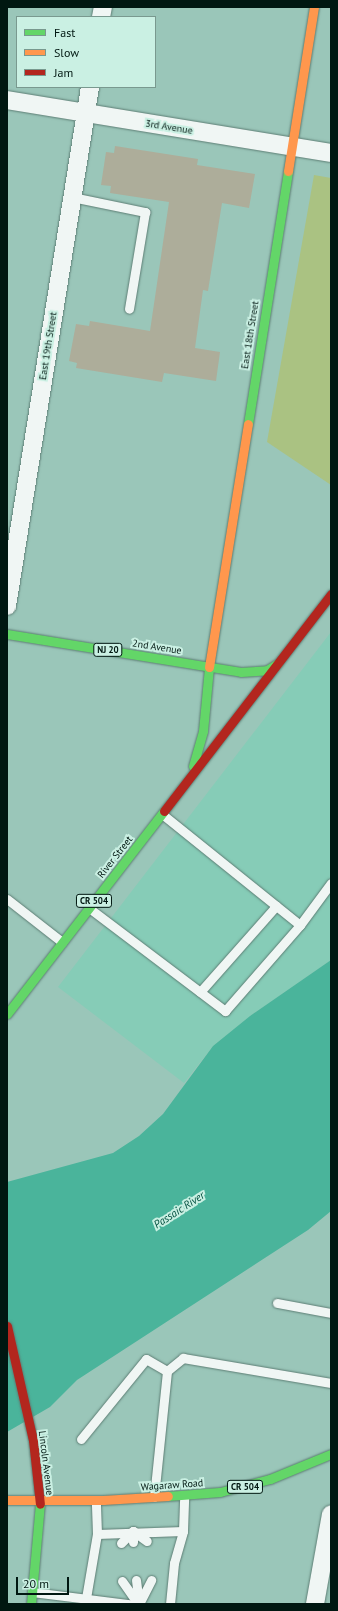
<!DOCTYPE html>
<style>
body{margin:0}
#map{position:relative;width:338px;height:1611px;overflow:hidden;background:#9ac6b9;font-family:"PT Sans",sans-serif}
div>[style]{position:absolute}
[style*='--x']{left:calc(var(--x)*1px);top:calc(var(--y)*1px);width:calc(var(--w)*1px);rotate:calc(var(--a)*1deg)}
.built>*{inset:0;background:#86ccb7}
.green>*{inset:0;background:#aac282}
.water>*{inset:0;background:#4ab49b}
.building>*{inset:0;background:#adad9a}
.roads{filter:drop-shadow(0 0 1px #5d7d74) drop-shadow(0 0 1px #5d7d74)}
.lane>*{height:9px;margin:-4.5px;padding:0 4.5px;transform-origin:4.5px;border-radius:4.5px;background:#f0f6f4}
.street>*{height:18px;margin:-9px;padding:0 9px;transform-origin:9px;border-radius:9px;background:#f0f6f4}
.fast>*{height:9px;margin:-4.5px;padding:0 4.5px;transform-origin:4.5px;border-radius:4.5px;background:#63d668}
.slow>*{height:9px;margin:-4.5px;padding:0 4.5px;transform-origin:4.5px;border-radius:4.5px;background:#ff974d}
.jam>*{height:9px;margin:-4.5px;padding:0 4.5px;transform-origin:4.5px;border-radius:4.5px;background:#b3261e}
span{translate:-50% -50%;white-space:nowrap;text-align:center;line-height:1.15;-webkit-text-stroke:4px #caf0e3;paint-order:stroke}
.shield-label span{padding:1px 3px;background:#caf0e3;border:1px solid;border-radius:3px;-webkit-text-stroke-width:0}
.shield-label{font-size:9px;color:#001711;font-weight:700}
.street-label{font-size:10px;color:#001711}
.water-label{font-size:11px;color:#024e3e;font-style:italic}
.frame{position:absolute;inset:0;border:8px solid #001711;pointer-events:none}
.legend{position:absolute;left:16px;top:16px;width:140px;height:72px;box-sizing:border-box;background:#caf0e3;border:1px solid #79998f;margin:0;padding:5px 7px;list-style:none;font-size:12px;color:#001711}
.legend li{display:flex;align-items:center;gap:8px;height:20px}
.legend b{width:20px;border:1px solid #79998f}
.scale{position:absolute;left:16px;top:1577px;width:53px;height:18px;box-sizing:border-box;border:2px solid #001711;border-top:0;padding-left:5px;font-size:12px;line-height:14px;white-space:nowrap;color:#001711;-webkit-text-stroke:3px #caf0e3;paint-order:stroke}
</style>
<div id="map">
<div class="built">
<i style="clip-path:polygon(331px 632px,331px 960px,250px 1016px,213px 1046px,184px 1083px,58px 987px)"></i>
</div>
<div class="green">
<i style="clip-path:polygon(314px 175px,331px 178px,331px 485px,267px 442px)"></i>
</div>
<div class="water">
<i style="clip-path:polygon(331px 960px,331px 1211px,308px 1230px,77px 1380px,50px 1407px,7px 1432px,7px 1182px,113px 1153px,139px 1136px,163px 1114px,213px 1046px,250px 1016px)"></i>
</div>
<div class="building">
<i style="clip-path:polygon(115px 146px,198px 159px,197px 165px,255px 174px,249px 208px,222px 203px,208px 291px,203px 290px,195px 348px,220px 352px,216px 381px,164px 373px,162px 382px,76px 368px,77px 363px,69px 361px,76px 324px,89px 326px,90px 321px,150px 331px,169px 202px,110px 193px,111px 186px,101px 185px,106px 152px,114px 153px)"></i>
</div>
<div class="roads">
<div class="lane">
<i style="--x:72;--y:197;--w:75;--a:11.6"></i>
<i style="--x:145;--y:212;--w:98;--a:99.4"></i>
<i style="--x:162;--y:814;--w:177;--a:38.8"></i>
<i style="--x:300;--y:925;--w:52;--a:-53.6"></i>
<i style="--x:7;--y:899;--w:70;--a:38"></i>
<i style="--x:89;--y:908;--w:171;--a:37.1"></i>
<i style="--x:225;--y:1011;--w:114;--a:-48.9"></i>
<i style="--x:200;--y:992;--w:115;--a:-48.5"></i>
<i style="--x:277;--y:1303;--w:55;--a:10.5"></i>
<i style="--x:81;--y:1439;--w:103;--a:-50.9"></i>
<i style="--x:146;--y:1359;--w:24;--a:30"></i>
<i style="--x:154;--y:1497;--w:127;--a:-84.1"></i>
<i style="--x:167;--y:1371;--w:21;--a:-39"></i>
<i style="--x:183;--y:1358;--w:150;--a:9.6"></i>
<i style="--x:97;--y:1534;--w:86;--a:-2"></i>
<i style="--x:133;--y:1542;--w:11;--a:-90"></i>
<i style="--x:133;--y:1531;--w:17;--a:36"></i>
<i style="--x:121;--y:1543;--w:17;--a:-45"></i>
<i style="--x:136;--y:1580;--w:23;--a:83"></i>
<i style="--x:122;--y:1581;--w:28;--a:55"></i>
<i style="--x:32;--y:1592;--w:98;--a:7.1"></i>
<i style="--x:85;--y:1604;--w:71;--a:-80.3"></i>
<i style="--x:97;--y:1534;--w:34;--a:-92"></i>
<i style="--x:139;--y:1604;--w:27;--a:-63"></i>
<i style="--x:170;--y:1604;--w:41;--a:-84.4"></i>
<i style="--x:174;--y:1563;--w:33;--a:-74"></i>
<i style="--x:183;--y:1531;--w:36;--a:-88"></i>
</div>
<div class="street">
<i style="--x:101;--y:17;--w:10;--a:-79"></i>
<i style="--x:7;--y:100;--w:328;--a:9.3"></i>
<i style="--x:7;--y:606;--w:526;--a:-80.91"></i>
<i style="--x:315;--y:1604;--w:91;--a:-79.9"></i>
</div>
<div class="fast">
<i style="--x:248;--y:424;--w:256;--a:-81"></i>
<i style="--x:7;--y:634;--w:237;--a:9.2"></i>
<i style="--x:241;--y:672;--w:26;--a:-4"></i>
<i style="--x:267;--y:670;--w:13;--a:-32"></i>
<i style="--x:193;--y:766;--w:36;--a:-74"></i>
<i style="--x:203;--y:731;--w:64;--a:-84.6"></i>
<i style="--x:7;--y:1014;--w:257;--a:-52.3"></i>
<i style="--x:168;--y:1496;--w:52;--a:-4.4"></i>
<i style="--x:220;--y:1492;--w:52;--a:-14.6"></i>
<i style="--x:270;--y:1479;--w:66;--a:-22.3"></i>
<i style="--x:31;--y:1604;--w:100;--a:-84.9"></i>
</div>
<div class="slow">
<i style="--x:288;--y:171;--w:166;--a:-81"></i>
<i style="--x:209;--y:667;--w:246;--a:-80.9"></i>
<i style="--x:7;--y:1500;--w:96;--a:0"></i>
<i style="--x:103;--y:1500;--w:65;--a:-3.5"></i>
</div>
<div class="jam">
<i style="--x:164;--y:811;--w:274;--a:-52.4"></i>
<i style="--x:7;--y:1326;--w:117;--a:77.2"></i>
<i style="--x:33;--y:1440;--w:64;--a:83.8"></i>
</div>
</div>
<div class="shield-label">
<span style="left:108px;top:650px">NJ 20</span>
<span style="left:94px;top:901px">CR 504</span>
<span style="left:245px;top:1487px">CR 504</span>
</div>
<div class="street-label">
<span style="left:169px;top:127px;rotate:9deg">3rd Avenue</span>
<span style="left:250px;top:335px;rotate:-81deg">East 18th Street</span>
<span style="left:48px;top:346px;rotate:-81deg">East 19th Street</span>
<span style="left:157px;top:647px;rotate:9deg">2nd Avenue</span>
<span style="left:115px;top:857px;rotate:-52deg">River Street</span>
<span style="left:46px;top:1463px;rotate:83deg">Lincoln Avenue</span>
<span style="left:172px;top:1485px;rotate:-4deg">Wagaraw Road</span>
</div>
<div class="water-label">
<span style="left:179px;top:1210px;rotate:-33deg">Passaic River</span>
</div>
<div class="frame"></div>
<ul class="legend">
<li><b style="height:5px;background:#63d668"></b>Fast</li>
<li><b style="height:5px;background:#ff974d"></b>Slow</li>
<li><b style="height:5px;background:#b3261e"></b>Jam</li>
</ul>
<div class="scale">20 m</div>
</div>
